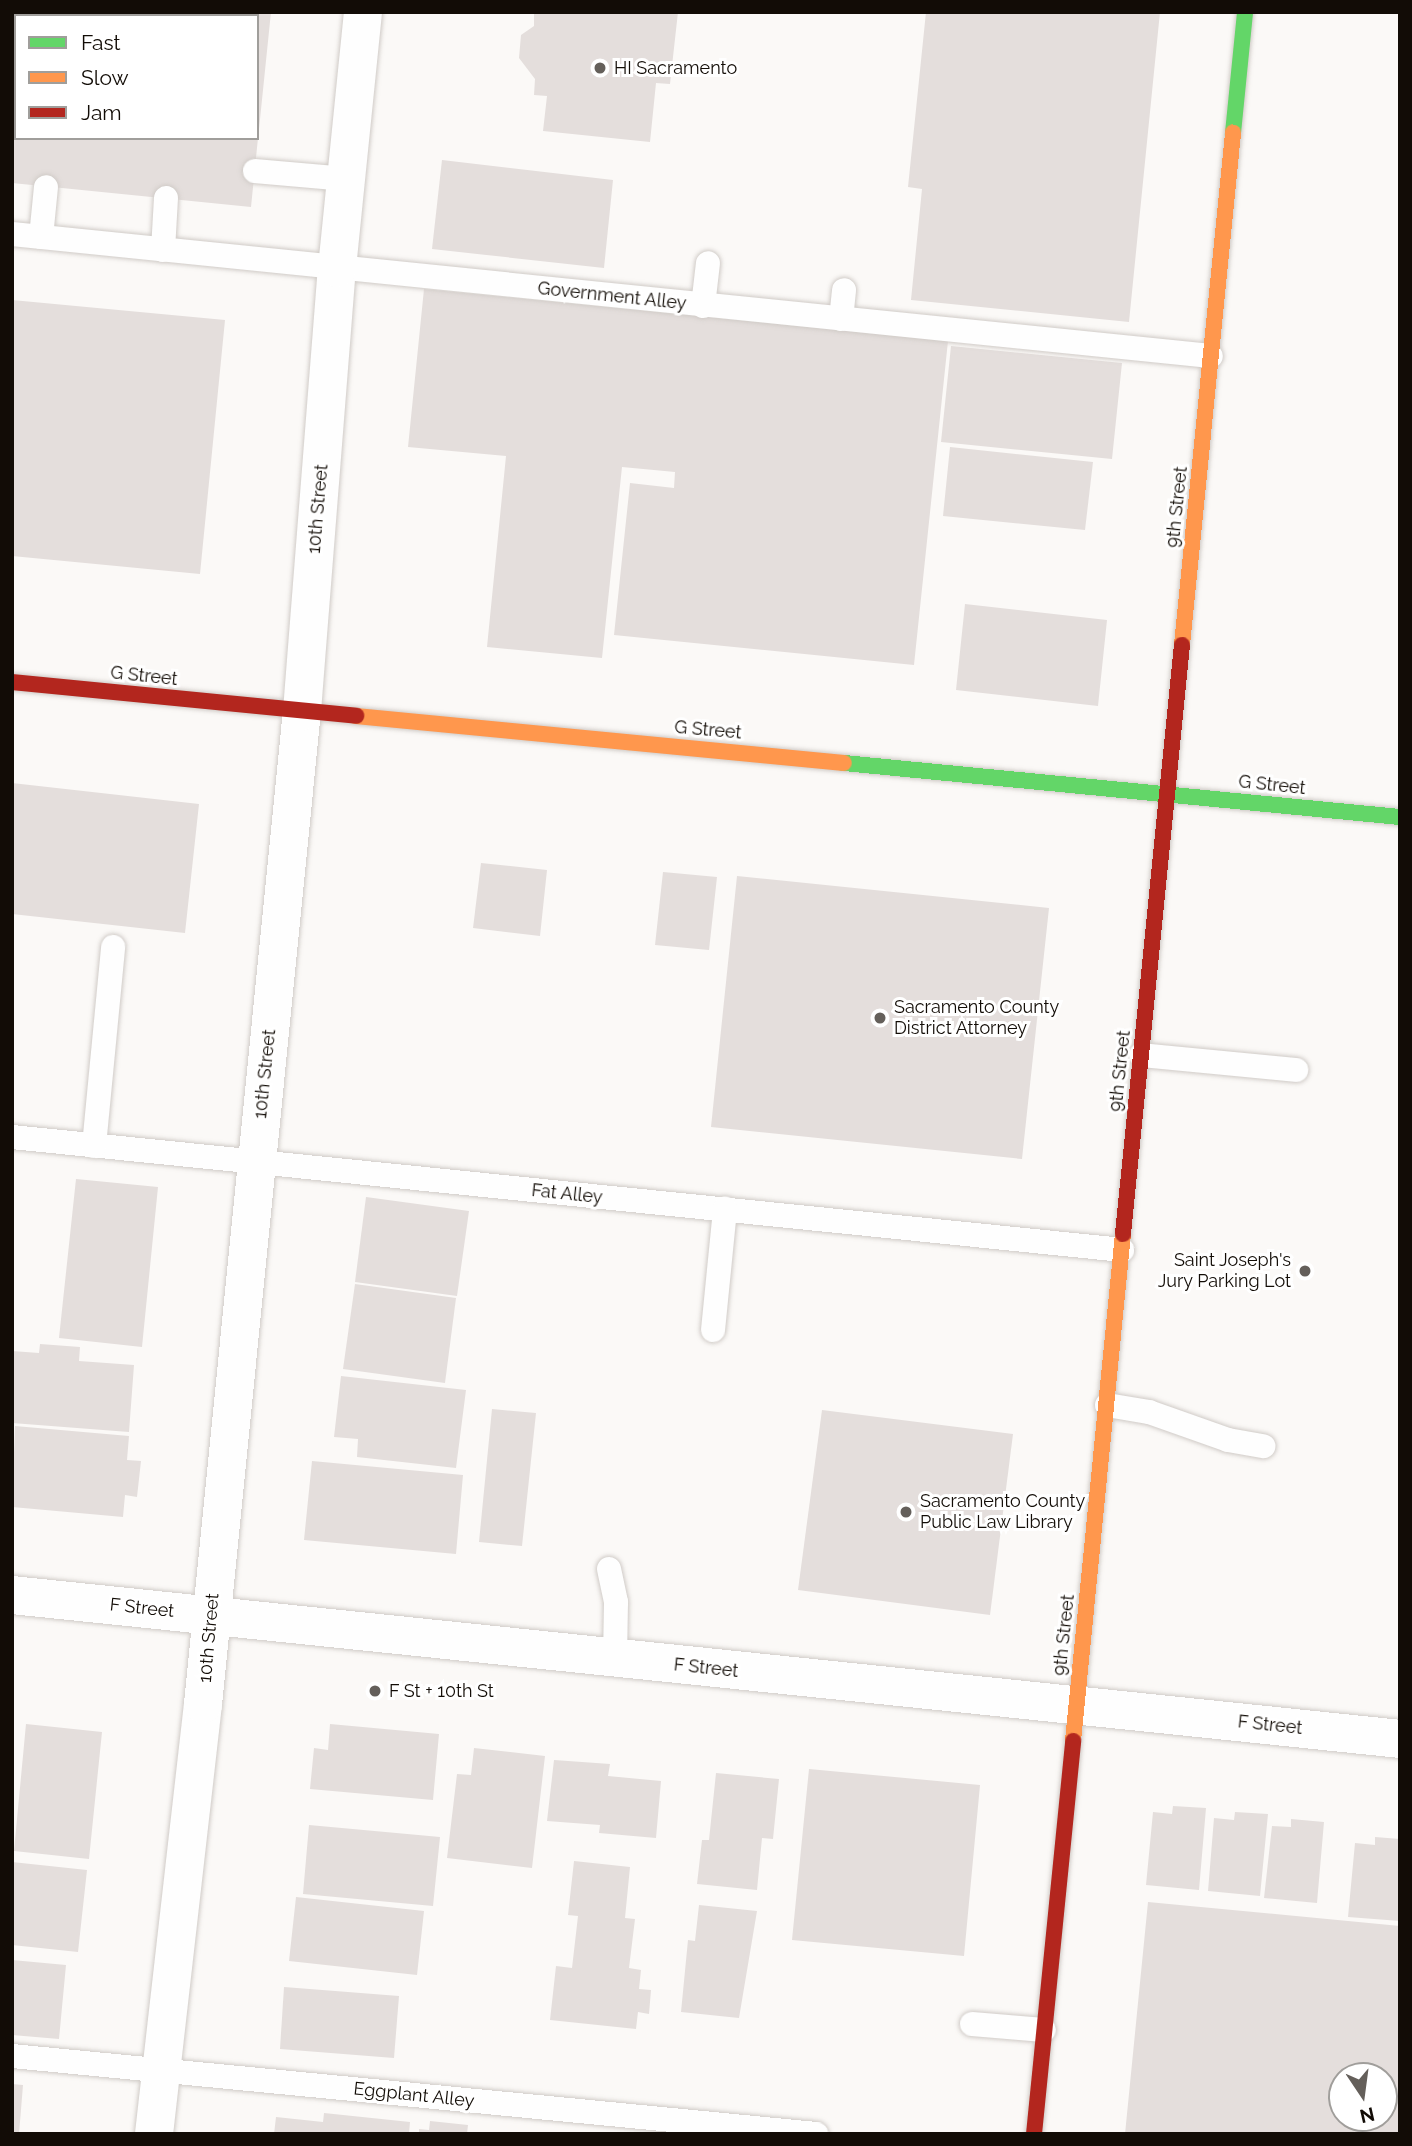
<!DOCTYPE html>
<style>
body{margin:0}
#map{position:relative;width:1412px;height:2146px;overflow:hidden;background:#fbf9f7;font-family:Raleway,sans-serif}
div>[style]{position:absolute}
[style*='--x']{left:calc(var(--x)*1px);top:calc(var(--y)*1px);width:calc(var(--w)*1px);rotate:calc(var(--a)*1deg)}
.building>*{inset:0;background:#e4dedc}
.roads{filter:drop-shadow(0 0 2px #d0cbc7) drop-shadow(0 0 2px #d0cbc7)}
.lane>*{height:24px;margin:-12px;padding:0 12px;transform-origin:12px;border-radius:12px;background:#fefefe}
.street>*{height:38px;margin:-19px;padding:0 19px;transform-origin:19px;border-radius:19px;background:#fefefe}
.fast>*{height:16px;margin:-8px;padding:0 8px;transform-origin:8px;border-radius:8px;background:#63d668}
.slow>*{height:16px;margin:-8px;padding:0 8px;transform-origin:8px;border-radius:8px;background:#ff974d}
.jam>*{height:16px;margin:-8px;padding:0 8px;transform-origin:8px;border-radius:8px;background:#b3261e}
.dots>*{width:19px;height:19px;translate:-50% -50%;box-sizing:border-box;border:4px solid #fff;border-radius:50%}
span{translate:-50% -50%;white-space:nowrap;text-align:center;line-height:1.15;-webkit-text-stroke:6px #fff;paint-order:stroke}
.poi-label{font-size:18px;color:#120c06}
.left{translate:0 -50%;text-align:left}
.right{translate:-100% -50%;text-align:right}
.street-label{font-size:18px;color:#120c06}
.frame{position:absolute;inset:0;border:14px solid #120c06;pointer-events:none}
.legend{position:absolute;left:14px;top:14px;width:245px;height:126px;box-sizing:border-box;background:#fff;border:2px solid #a09e9b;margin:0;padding:9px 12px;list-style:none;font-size:21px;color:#120c06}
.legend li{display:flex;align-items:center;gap:14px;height:35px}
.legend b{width:35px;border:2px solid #a09e9b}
.north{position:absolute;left:1328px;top:2062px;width:70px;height:70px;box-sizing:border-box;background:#fff;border:2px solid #a09e9b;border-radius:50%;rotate:167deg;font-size:19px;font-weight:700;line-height:28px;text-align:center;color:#120c06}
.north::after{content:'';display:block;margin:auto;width:24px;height:32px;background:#645f5a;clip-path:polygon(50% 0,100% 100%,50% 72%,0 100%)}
</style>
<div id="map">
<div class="building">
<i style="clip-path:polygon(12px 12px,271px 12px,259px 129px,257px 16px,16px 16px,16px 138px,258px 138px,251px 207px,12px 183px)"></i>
<i style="clip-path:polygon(534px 12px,678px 12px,670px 84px,656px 83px,650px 142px,543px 131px,547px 96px,534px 95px,535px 79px,519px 58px,521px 35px,534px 26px)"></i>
<i style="clip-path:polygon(926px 12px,1160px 12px,1129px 322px,911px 300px,922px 189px,908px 187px)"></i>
<i style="clip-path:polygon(442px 160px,613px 180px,604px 268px,432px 249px)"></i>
<i style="clip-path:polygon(424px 289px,948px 341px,914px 665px,614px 635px,630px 483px,674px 488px,675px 472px,622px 467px,602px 658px,487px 647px,506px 456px,408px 447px)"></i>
<i style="clip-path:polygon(12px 300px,225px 320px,200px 574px,12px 556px)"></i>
<i style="clip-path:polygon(951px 346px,1122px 363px,1112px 459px,941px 442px)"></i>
<i style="clip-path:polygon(950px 447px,1093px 462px,1085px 530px,943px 516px)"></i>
<i style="clip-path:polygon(965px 604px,1107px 620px,1098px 706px,956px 690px)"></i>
<i style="clip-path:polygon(12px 783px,199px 804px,185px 933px,12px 914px)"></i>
<i style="clip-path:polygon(481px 863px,547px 870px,540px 936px,473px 928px)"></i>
<i style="clip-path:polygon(663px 872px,717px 877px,709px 950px,655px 945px)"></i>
<i style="clip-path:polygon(737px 876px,1049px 908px,1022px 1159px,711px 1127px)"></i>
<i style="clip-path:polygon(76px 1179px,158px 1187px,142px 1347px,59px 1338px)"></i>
<i style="clip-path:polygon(366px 1197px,469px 1211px,457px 1296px,355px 1282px)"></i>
<i style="clip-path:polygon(355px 1284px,456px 1298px,445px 1383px,343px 1369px)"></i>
<i style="clip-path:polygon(40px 1344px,80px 1347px,79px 1361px,134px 1365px,129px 1432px,12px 1423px,12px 1351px,39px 1353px)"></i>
<i style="clip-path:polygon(341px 1376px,466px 1390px,456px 1468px,357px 1457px,358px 1439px,334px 1437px)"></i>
<i style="clip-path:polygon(492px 1409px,536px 1413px,522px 1546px,479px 1542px)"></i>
<i style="clip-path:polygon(822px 1410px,1013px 1434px,990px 1615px,798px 1590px)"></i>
<i style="clip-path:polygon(15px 1426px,129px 1436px,127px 1460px,141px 1461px,137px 1497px,125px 1495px,123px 1517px,12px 1507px)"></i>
<i style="clip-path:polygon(312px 1461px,463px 1475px,456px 1554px,304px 1540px)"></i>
<i style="clip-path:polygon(26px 1724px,102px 1732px,89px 1859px,14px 1851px)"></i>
<i style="clip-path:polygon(330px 1724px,439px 1734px,433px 1800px,310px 1789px,314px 1748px,328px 1750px)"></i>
<i style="clip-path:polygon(474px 1748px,545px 1756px,532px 1868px,447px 1858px,457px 1774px,471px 1775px)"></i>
<i style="clip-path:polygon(554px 1760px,610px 1764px,608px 1776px,661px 1781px,656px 1838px,599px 1833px,600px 1825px,547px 1821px)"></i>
<i style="clip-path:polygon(809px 1769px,980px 1785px,964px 1956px,792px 1940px)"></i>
<i style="clip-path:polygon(716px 1773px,779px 1779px,773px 1839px,762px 1838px,757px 1890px,697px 1884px,702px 1840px,709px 1840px)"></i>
<i style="clip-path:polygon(1173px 1806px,1206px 1808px,1199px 1890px,1146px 1885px,1153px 1812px,1172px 1814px)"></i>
<i style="clip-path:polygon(1235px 1812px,1268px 1814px,1260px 1896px,1208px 1891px,1214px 1818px,1234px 1820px)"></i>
<i style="clip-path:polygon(1291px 1819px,1324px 1822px,1317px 1903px,1264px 1898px,1272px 1826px,1291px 1827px)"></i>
<i style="clip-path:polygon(309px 1825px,440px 1837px,433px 1906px,303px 1894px)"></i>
<i style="clip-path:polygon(1375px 1837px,1400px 1839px,1400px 1921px,1348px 1917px,1355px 1843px,1375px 1845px)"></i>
<i style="clip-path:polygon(574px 1861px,630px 1867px,625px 1918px,635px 1919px,629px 1968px,641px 1970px,639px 1989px,651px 1990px,649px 2014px,638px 2012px,636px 2029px,550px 2020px,556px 1966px,572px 1968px,578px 1916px,568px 1915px)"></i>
<i style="clip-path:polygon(12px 1862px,87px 1870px,78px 1952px,12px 1945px)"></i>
<i style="clip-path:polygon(296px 1897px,424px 1911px,417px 1975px,289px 1961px)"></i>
<i style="clip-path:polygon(evenodd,1148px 1902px,1400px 1926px,1400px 2134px,1125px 2134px,1148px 1902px,1342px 2076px,1384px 2076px,1384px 2118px,1342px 2118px,1342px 2076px)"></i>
<i style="clip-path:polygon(699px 1905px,757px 1911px,739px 2018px,681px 2012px,688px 1940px,695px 1941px)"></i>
<i style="clip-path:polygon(12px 1960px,66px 1965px,59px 2039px,12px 2035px)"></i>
<i style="clip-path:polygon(284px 1987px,399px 1996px,394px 2058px,280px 2049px)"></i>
<i style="clip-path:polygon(12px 2084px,23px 2085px,19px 2134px,12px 2134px)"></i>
<i style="clip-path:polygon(324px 2113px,410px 2122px,409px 2134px,274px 2134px,276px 2117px,323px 2122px)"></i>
<i style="clip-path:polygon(430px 2121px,468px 2125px,467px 2134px,419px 2134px,419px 2129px,429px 2130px)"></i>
</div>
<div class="roads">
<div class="lane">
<i style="--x:255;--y:171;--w:91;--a:5"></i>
<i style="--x:12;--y:234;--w:1205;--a:5.81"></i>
<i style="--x:41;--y:237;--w:50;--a:-84.3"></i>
<i style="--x:163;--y:250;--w:52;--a:-86.7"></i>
<i style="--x:703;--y:306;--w:43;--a:-83.4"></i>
<i style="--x:841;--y:319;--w:29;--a:-84"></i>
<i style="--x:1141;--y:1055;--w:156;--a:5.5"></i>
<i style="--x:12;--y:1137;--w:1116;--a:5.81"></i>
<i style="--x:94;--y:1146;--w:200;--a:-84.5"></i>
<i style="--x:713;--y:1330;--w:122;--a:-84.3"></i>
<i style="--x:1107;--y:1405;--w:43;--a:9.5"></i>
<i style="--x:1149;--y:1412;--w:84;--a:19.5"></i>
<i style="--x:1228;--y:1440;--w:36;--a:10"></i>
<i style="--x:609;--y:1569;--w:34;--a:78"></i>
<i style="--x:616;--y:1602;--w:56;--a:91"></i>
<i style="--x:972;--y:2024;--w:72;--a:4.8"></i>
<i style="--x:12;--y:2056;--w:808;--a:5.54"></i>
</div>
<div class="street">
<i style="--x:12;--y:1595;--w:1395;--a:5.92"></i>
<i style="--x:154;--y:2134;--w:433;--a:-83.5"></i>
<i style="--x:203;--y:1704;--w:998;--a:-84.31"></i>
<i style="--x:302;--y:711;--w:444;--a:-85.5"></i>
<i style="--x:337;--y:268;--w:257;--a:-84.2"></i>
</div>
<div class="fast">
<i style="--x:1233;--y:133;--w:122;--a:-84.3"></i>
<i style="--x:844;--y:763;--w:559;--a:5.55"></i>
</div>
<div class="slow">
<i style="--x:1182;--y:645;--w:515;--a:-84.31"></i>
<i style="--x:356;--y:716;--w:490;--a:5.5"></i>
<i style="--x:1073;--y:1741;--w:509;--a:-84.37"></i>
</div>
<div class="jam">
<i style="--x:12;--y:682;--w:346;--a:5.6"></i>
<i style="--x:1123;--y:1234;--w:592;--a:-84.28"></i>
<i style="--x:1034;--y:2134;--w:395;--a:-84.3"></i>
</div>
</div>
<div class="dots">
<i style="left:600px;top:68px;background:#645f5a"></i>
<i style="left:880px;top:1018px;background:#645f5a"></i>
<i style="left:1305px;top:1271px;background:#645f5a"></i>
<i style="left:906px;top:1512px;background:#645f5a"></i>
<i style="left:375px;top:1691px;background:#645f5a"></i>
</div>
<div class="poi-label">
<span class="left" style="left:614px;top:68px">HI Sacramento</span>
<span class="left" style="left:894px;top:1018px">Sacramento County<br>District Attorney</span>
<span class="right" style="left:1291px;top:1271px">Saint Joseph's<br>Jury Parking Lot</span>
<span class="left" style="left:920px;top:1512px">Sacramento County<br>Public Law Library</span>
<span class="left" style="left:389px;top:1691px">F St + 10th St</span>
</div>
<div class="street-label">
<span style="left:612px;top:296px;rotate:6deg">Government Alley</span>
<span style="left:1177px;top:507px;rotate:-84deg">9th Street</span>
<span style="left:318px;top:509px;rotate:-85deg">10th Street</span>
<span style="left:144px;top:676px;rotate:6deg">G Street</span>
<span style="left:708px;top:730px;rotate:5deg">G Street</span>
<span style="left:1272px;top:785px;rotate:6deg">G Street</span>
<span style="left:1120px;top:1071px;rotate:-84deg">9th Street</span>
<span style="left:265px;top:1074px;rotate:-84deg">10th Street</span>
<span style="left:567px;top:1194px;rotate:6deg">Fat Alley</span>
<span style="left:142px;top:1608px;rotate:6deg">F Street</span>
<span style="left:1064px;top:1635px;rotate:-84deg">9th Street</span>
<span style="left:209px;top:1638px;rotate:-85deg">10th Street</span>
<span style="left:706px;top:1668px;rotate:6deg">F Street</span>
<span style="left:1270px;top:1725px;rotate:6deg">F Street</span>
<span style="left:414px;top:2095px;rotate:6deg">Eggplant Alley</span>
</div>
<div class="frame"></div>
<ul class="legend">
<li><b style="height:9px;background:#63d668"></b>Fast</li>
<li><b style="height:9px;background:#ff974d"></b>Slow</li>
<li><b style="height:9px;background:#b3261e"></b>Jam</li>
</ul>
<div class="north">N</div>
</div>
